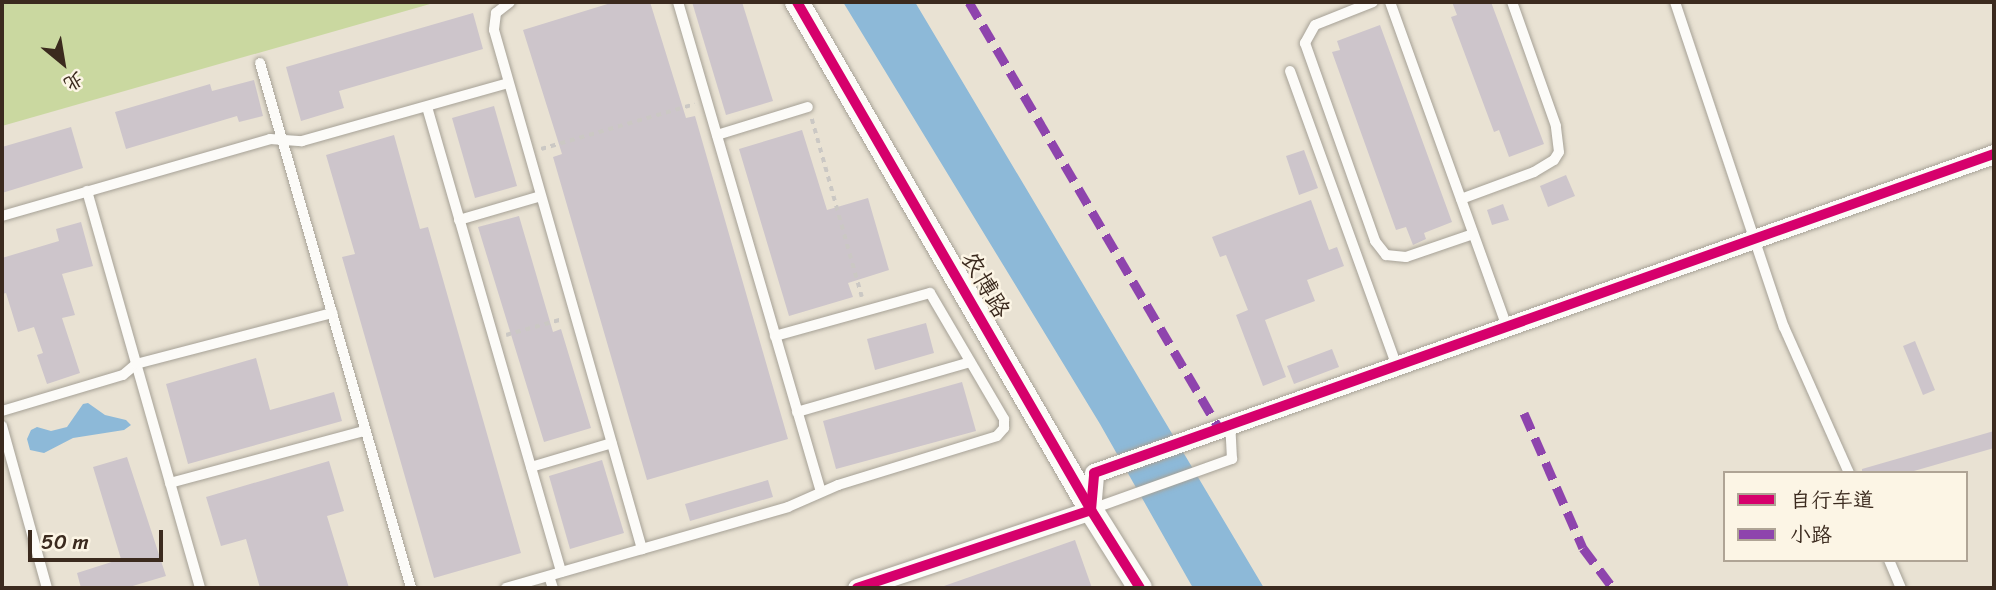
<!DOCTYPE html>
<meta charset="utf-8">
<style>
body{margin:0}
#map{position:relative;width:1996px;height:590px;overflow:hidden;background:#e9e2d3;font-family:Sriracha,"LXGW WenKai TC",sans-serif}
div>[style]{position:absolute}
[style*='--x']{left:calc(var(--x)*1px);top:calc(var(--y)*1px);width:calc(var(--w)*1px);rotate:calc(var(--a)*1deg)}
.green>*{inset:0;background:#cad8a0}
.water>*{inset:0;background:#8db9d8}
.building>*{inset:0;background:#cdc5cb}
.path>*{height:3.5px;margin-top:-1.75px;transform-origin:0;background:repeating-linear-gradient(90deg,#cbc8c4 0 5px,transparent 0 10px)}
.roads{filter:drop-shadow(0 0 2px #a6a196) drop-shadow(0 0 2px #a6a196)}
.service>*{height:10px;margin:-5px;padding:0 5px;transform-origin:5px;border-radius:5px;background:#fcfbf8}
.minor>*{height:19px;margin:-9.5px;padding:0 9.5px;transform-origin:9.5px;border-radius:9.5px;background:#fcfbf8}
.tertiary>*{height:24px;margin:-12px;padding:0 12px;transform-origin:12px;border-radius:12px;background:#fcfbf8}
.quiet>*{height:9px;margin-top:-4.5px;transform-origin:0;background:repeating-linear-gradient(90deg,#8e44ad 0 18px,transparent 0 27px)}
.cycleway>*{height:10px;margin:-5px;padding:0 5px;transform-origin:5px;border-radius:5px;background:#d6006c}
span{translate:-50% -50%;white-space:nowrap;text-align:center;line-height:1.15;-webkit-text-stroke:5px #fcf5e5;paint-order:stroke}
.street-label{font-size:24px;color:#3b2a1e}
.frame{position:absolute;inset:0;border:4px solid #3b2a1e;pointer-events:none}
.legend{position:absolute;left:1723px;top:471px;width:245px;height:91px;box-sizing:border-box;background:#fcf5e5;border:2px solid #afa495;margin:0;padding:9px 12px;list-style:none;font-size:21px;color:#3b2a1e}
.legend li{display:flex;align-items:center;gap:14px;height:35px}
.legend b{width:35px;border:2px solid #afa495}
.north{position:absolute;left:28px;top:28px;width:70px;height:70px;-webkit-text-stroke:5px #fcf5e5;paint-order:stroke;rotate:150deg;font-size:19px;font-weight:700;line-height:28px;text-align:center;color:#3b2a1e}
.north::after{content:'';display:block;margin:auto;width:24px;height:32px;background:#3b2a1e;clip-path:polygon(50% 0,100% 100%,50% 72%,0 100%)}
.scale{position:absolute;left:28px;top:530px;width:135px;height:32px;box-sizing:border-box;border:4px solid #3b2a1e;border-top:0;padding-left:9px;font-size:21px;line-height:24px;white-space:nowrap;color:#3b2a1e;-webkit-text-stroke:5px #fcf5e5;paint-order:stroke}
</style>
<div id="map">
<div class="green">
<i style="clip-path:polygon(2px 2px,437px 2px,2px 126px)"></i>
</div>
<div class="water">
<i style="clip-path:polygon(843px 2px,915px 2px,1264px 588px,1193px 588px,1100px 424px)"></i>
<i style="clip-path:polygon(88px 403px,105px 415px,126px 420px,131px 425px,124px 430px,73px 438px,44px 453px,30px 450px,27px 439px,31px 430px,37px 427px,51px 431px,67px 427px,83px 404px)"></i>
</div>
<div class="building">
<i style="clip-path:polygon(614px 2px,650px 2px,686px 118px,695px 116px,788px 439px,647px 480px,553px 157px,562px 154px,523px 30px)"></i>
<i style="clip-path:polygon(692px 2px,742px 2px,773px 101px,726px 115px)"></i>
<i style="clip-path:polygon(1452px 2px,1491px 2px,1544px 144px,1509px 157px,1499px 130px,1494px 132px,1451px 17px,1457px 15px)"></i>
<i style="clip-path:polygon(473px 13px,483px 49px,339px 91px,344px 108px,301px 121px,286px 67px)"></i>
<i style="clip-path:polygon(1380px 25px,1452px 222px,1424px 233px,1426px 239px,1413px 245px,1406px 227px,1396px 230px,1332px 52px,1340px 50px,1337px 41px)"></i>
<i style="clip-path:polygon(254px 80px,263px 116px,239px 122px,237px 116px,126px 149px,115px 112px,210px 84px,212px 91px)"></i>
<i style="clip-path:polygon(494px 106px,517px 186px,475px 198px,452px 118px)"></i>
<i style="clip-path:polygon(71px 127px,83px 168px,2px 193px,2px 147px)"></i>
<i style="clip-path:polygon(802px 130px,827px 210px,868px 198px,889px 270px,848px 283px,853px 297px,789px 316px,739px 149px)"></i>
<i style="clip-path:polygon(394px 135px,420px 229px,428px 227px,521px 553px,434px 578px,342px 257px,355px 254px,326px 155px)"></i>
<i style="clip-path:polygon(1304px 150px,1318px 188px,1299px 195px,1286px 156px)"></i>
<i style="clip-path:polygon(1566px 175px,1575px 196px,1548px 207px,1540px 186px)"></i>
<i style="clip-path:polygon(1311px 200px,1329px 250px,1337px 247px,1344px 266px,1307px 280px,1315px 301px,1265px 320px,1286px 377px,1263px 386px,1236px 315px,1248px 310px,1226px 255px,1220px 257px,1212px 237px)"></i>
<i style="clip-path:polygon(1503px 204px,1509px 220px,1492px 225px,1487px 210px)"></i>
<i style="clip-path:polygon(519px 216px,553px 332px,561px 329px,591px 428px,544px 442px,478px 227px)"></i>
<i style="clip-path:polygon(81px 222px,93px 266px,62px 274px,75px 315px,62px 318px,80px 373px,47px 384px,37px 355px,43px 353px,34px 327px,18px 332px,6px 293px,2px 294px,2px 258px,59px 241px,56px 229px)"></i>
<i style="clip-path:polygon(926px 323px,934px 353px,875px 370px,867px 339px)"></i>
<i style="clip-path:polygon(1915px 341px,1935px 390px,1923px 395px,1903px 346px)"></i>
<i style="clip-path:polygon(1332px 349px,1339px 367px,1294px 384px,1287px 366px)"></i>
<i style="clip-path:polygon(256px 358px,270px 410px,334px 392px,342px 421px,188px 464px,166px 384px)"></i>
<i style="clip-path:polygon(962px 382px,976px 431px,836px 469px,823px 421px)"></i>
<i style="clip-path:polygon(1994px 431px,1994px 448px,1907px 473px,1862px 473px,1862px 469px)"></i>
<i style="clip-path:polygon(127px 457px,166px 576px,126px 588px,81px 588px,77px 573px,121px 559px,93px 467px)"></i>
<i style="clip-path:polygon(602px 460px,624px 533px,570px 549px,549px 476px)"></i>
<i style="clip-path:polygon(329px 461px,344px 511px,327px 516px,349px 588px,260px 588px,246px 539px,221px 546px,206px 497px)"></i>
<i style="clip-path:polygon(768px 480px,773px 497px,690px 521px,685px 504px)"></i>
<i style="clip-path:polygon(1075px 540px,1092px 588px,944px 588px,944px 586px)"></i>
</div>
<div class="path">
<i style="--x:812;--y:119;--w:185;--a:74.3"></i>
<i style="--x:541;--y:149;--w:160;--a:-16.3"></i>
<i style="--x:506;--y:335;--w:59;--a:-15.7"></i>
</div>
<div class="roads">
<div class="service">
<i style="--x:510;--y:2;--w:18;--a:142"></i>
<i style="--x:496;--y:13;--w:17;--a:97"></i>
<i style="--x:494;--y:30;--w:540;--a:74.08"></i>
<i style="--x:678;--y:2;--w:510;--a:73.73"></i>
<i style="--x:1373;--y:2;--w:62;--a:158.4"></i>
<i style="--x:1315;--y:25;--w:21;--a:119"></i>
<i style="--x:1305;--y:43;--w:210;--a:70.5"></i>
<i style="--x:1375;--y:241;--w:18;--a:52"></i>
<i style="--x:1386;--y:255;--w:20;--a:6"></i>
<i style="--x:1406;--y:257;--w:71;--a:-18.9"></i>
<i style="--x:1390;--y:2;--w:343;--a:70.2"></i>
<i style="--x:1675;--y:2;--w:343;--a:71.5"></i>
<i style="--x:1784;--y:327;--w:160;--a:66"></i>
<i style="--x:260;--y:63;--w:546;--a:73.95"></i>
<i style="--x:1290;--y:71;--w:312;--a:70.1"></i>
<i style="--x:427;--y:107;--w:484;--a:73.9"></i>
<i style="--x:717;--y:135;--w:95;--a:-17.1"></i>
<i style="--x:87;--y:191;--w:413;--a:74.1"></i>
<i style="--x:1461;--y:199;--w:78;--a:-20.3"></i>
<i style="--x:1534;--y:172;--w:23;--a:-31"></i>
<i style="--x:1554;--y:160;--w:9;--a:-58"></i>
<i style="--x:1559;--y:152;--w:26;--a:-97"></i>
<i style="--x:1556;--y:126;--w:132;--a:-109.5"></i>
<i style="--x:2;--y:216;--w:279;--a:-16"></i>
<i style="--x:270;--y:139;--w:32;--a:4"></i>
<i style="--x:302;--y:141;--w:214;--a:-15.7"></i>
<i style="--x:459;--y:220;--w:85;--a:-16.3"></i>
<i style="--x:2;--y:411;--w:126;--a:-16.6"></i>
<i style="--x:123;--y:375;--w:17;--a:-40"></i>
<i style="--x:136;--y:364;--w:203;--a:-14.6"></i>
<i style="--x:797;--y:412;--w:180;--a:-16.1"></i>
<i style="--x:2;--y:426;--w:168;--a:74.5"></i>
<i style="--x:531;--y:467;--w:84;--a:-16.5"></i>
<i style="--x:170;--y:483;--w:201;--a:-15"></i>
<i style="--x:1092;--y:509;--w:149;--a:-19.7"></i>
<i style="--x:1232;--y:459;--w:36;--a:-93"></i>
<i style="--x:1889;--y:560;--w:30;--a:67"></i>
<i style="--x:549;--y:576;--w:13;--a:72"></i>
<i style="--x:506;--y:588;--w:293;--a:-16"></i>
<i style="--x:788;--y:507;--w:55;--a:-23.7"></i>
<i style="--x:838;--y:485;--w:166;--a:-17.1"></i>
<i style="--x:997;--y:436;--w:11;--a:-49"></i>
<i style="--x:1004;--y:428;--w:9;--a:-90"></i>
<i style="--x:1004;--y:419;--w:146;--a:-120.4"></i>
<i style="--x:930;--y:293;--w:161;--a:164.5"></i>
</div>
<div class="minor">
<i style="--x:857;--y:588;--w:247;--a:-18.4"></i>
<i style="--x:1091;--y:510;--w:37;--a:-85"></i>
<i style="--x:1094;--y:473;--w:955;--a:-19.52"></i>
</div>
<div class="tertiary">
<i style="--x:797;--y:2;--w:587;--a:59.94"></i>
<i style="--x:1091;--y:510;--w:92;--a:57.9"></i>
</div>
</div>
<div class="quiet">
<i style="--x:969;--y:2;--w:493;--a:59.6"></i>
<i style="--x:1524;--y:413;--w:147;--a:66.4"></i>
<i style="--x:1583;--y:548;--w:50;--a:53.1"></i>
</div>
<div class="cycleway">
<i style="--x:797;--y:2;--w:587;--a:59.94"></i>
<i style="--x:1091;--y:510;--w:92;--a:57.9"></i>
<i style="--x:857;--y:588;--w:247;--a:-18.4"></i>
<i style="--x:1091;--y:510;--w:37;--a:-85"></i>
<i style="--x:1094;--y:473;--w:955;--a:-19.52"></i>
</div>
<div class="street-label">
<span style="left:985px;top:285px;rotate:60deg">农博路</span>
</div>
<div class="frame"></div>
<ul class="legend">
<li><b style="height:9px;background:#d6006c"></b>自行车道</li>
<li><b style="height:9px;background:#8e44ad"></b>小路</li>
</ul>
<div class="north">北</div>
<div class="scale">50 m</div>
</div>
